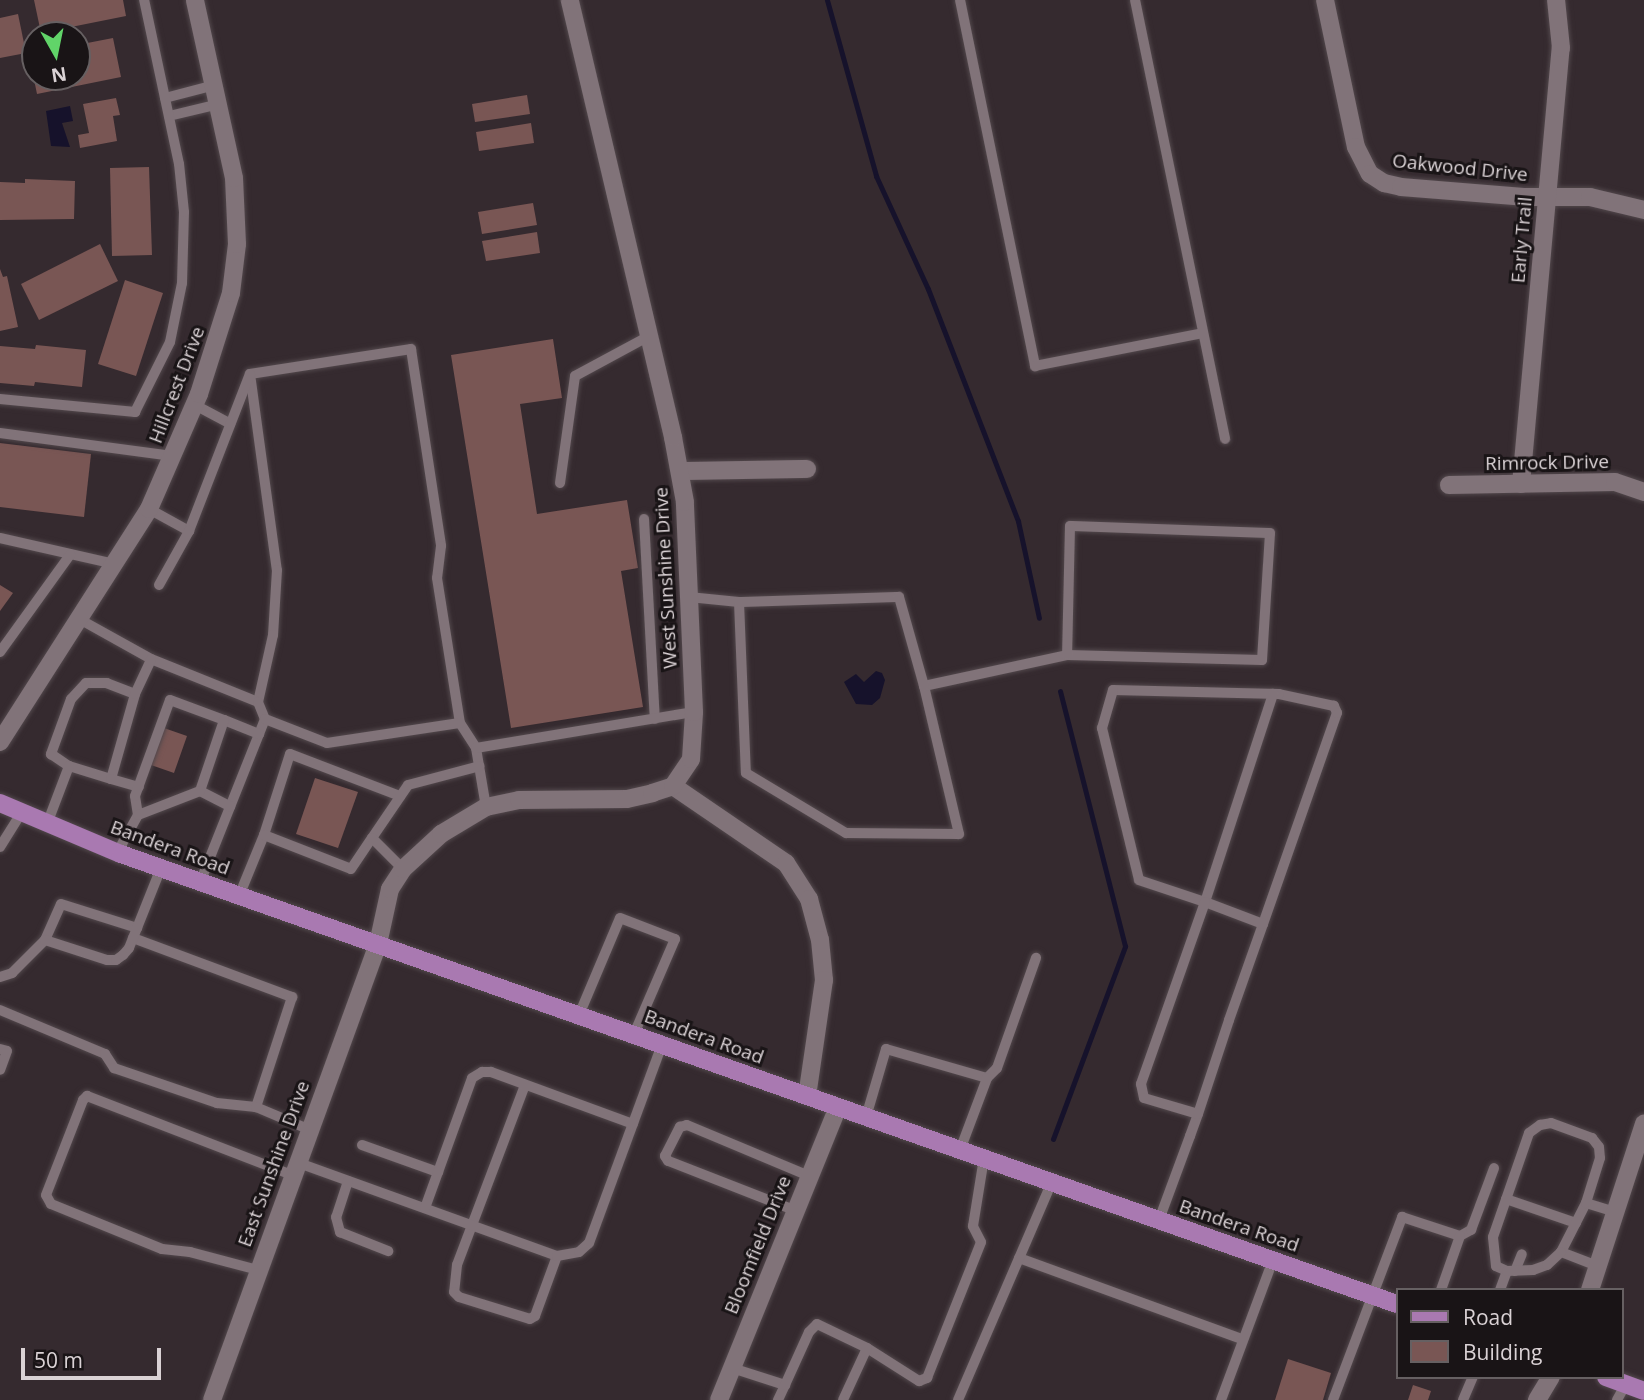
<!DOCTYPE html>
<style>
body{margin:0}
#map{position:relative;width:1644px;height:1400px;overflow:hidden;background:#352a2f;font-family:"Open Sans",sans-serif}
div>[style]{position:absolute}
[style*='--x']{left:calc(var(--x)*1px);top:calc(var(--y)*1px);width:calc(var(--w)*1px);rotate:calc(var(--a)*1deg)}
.water>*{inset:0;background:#16122b}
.stream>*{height:5px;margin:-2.5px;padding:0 2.5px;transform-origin:2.5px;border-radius:2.5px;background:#16122b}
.building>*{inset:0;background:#795654}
.roads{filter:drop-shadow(0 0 2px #52484c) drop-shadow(0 0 2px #52484c)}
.lane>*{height:10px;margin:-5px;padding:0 5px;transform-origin:5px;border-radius:5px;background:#817379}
.street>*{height:18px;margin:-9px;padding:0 9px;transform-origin:9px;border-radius:9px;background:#817379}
.secondary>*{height:18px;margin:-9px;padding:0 9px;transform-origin:9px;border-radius:9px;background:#817379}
.primary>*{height:18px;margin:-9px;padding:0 9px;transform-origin:9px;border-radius:9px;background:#a979b1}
span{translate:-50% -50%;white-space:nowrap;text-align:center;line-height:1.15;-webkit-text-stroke:6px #191416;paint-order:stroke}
.street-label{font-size:19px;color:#dad2d5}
.legend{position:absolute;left:1396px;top:1288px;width:228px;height:91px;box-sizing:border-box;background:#191416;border:2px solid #666062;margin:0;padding:9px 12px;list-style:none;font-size:21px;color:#dad2d5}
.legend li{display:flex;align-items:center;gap:14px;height:35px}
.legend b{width:35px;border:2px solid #666062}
.north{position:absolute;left:21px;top:21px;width:70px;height:70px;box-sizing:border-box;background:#191416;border:2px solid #666062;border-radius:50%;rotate:171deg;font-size:19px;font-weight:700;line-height:28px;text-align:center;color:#dad2d5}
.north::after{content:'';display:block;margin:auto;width:24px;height:32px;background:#61d469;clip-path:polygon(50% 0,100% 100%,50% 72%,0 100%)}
.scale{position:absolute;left:21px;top:1348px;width:140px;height:32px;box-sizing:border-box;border:4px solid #dad2d5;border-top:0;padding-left:9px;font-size:21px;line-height:24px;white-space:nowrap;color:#dad2d5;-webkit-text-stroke:5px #191416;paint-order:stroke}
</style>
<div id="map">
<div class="water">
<i style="clip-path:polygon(70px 106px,73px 121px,62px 123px,70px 147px,51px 146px,46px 111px)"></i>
<i style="clip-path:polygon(876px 671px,882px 673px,885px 680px,880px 698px,872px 705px,856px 704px,844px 682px,856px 674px,864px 682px)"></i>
</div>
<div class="stream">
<i style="--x:827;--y:0;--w:183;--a:74.4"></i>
<i style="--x:876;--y:176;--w:124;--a:65.3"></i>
<i style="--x:928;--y:289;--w:249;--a:68.8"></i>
<i style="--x:1018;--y:521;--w:99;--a:77.8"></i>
<i style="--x:1053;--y:1139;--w:206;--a:-69.5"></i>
<i style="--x:1125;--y:946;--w:263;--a:-104.3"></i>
</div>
<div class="building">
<i style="clip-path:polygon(34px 0,123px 0,126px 16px,41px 33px)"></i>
<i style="clip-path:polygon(18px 14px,26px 53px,0 58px,0 18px)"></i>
<i style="clip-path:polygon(113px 38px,121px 77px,37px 94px,29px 55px,35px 53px,35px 77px,77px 77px,77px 45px)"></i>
<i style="clip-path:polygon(527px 95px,530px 114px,475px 122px,472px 104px)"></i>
<i style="clip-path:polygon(116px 98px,120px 115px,113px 116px,117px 141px,80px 148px,78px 135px,89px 133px,83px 104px)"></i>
<i style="clip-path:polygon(531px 123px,534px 143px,479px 151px,476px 132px)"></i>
<i style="clip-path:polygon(149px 167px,152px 255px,112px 256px,110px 168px)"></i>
<i style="clip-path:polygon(25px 179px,75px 181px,74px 219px,0 220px,0 182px,25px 183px)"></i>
<i style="clip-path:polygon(533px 203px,537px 225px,482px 234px,478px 212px)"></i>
<i style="clip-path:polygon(537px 232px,540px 253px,486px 261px,482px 241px)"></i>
<i style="clip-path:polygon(100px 244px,118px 281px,39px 320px,21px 284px)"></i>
<i style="clip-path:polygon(0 269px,3px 277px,7px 276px,18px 327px,0 331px)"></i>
<i style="clip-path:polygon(125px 280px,163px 293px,136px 376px,98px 364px)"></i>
<i style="clip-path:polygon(553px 339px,562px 398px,520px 404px,537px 514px,627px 500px,638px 568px,621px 571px,643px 707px,511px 728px,451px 355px)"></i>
<i style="clip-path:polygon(36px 345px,86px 350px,82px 387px,35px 382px,34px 386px,0 383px,0 346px,35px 349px)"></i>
<i style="clip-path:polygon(0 443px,91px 454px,84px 517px,0 507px)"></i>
<i style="clip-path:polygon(0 585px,13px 593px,0 611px)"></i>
<i style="clip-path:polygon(164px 728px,187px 736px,174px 773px,151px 765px)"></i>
<i style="clip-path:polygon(315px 778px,358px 792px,338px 848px,296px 834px)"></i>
<i style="clip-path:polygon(1288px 1359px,1331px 1373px,1323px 1400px,1275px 1400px)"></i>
<i style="clip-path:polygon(1413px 1385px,1431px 1391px,1428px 1400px,1408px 1400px)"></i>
</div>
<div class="roads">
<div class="lane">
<i style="--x:960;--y:0;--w:374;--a:78.4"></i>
<i style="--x:1035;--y:366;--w:171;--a:-11.1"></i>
<i style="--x:1135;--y:0;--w:448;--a:78.4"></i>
<i style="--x:165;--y:98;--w:52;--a:-14.6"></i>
<i style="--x:169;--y:116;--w:51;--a:-13.5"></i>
<i style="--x:250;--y:374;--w:163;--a:-8.8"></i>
<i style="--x:411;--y:349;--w:199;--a:81.3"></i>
<i style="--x:441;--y:546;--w:32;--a:97"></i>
<i style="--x:437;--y:578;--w:147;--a:81"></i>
<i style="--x:460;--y:723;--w:30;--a:57"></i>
<i style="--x:476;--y:748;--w:60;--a:80.4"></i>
<i style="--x:250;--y:374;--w:198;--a:82.2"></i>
<i style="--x:277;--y:570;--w:65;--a:93.5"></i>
<i style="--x:273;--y:635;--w:69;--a:102.6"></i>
<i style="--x:0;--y:399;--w:136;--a:5.5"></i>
<i style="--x:135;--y:412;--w:78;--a:-63.4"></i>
<i style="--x:170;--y:342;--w:60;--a:-78.5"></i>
<i style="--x:182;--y:283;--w:71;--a:-88.4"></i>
<i style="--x:184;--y:212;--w:48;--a:-95.9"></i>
<i style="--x:179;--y:164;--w:168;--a:-102"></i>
<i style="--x:195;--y:405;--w:40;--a:28"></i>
<i style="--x:0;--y:433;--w:174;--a:7.6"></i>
<i style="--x:560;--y:483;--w:108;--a:-82"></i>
<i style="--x:575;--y:376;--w:84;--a:-28.4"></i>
<i style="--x:149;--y:509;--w:46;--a:28.8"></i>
<i style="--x:189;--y:531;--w:168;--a:-68.8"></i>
<i style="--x:644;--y:519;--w:200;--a:86.9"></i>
<i style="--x:0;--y:538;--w:117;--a:12.8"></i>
<i style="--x:159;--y:585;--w:62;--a:-60.9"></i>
<i style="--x:689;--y:597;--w:50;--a:5.7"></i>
<i style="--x:739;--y:602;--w:171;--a:87.7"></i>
<i style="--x:746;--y:773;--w:117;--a:31"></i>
<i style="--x:846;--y:833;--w:113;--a:0.5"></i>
<i style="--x:959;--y:834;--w:152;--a:-103.3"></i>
<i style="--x:924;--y:686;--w:146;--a:-12.2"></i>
<i style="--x:1067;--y:655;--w:195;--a:1.5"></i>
<i style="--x:1262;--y:660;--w:127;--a:-86.4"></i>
<i style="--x:1270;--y:533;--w:200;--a:-178"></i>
<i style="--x:1070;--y:526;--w:129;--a:91.3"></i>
<i style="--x:739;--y:602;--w:160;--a:-1.8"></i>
<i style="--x:899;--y:597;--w:92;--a:74.3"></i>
<i style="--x:81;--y:620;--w:80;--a:29.1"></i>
<i style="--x:151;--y:659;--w:115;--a:21.9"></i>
<i style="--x:258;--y:702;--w:18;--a:68"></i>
<i style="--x:265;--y:719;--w:175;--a:111.7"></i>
<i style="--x:0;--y:652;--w:120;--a:-54.2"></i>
<i style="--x:135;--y:694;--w:30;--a:-159"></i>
<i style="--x:107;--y:683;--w:21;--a:180"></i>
<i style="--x:86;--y:683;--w:22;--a:133"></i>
<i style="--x:71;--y:699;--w:59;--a:110"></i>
<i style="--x:51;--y:754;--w:22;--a:34"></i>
<i style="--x:69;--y:766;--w:44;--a:17.2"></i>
<i style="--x:111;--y:779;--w:88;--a:-74.2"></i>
<i style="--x:135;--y:694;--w:38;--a:-65"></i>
<i style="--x:265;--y:719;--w:66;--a:21.2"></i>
<i style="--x:327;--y:743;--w:134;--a:-8.6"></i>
<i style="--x:224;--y:720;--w:38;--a:22"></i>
<i style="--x:476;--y:748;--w:221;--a:-9.4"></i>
<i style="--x:111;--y:779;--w:29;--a:16"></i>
<i style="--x:200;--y:791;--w:34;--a:27"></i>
<i style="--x:47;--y:824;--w:62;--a:-69.2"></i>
<i style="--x:264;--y:835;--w:85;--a:-72.2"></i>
<i style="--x:290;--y:754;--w:118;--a:20.9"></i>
<i style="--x:372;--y:838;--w:64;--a:-55.8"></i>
<i style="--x:408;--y:785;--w:74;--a:-14.8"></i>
<i style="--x:0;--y:847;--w:40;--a:-58"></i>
<i style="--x:117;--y:853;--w:43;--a:-61.1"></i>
<i style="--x:138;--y:815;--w:19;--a:-99"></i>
<i style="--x:135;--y:796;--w:102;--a:-70"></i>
<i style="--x:170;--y:700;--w:58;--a:20.3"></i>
<i style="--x:224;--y:720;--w:75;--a:108.7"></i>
<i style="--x:200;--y:791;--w:66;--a:158.8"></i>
<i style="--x:239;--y:896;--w:66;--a:-67.7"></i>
<i style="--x:264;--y:835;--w:93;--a:21.3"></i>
<i style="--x:351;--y:869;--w:37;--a:-56"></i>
<i style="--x:372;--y:838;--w:44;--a:45"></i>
<i style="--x:1263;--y:924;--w:224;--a:-70.7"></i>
<i style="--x:1337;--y:713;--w:8;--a:-113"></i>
<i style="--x:1334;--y:706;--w:56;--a:-167.7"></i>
<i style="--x:1279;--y:694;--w:166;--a:-178.6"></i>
<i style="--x:1113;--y:690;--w:40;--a:106"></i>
<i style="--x:1102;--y:728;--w:156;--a:76.3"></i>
<i style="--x:1139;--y:880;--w:70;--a:18.4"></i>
<i style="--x:1205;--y:902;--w:219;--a:-71.9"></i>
<i style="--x:133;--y:938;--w:170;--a:20.4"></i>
<i style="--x:292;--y:997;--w:116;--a:108.1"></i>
<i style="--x:45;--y:940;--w:39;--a:-66"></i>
<i style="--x:61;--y:904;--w:80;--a:17.5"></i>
<i style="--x:0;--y:977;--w:13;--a:-18"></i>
<i style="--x:12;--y:973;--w:47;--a:-45"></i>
<i style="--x:45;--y:940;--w:65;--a:17.9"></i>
<i style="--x:107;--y:960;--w:9;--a:0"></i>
<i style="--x:116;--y:960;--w:9;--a:-36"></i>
<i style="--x:123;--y:955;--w:9;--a:-49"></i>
<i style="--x:129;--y:948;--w:86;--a:-68.2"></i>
<i style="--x:0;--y:1010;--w:114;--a:22.7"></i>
<i style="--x:105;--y:1054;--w:17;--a:57"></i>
<i style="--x:114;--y:1068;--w:109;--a:18.8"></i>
<i style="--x:217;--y:1103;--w:39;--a:6"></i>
<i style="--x:256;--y:1107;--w:56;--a:22.9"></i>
<i style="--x:579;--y:1015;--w:105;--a:-67.1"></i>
<i style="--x:620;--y:918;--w:59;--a:20.9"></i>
<i style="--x:675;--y:939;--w:103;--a:113.3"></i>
<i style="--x:0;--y:1049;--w:7;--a:16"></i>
<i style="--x:7;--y:1051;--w:20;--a:110"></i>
<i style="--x:525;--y:1085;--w:192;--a:110.7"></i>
<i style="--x:457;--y:1265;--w:27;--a:96"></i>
<i style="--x:454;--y:1292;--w:7;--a:45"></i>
<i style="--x:459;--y:1297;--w:74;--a:17.2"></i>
<i style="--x:530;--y:1319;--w:6;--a:-31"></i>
<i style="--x:535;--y:1316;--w:64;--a:-69.9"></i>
<i style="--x:866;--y:1117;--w:71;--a:-73.6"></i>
<i style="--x:886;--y:1049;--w:105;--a:16"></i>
<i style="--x:987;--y:1078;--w:14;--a:-45"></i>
<i style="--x:997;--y:1068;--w:117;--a:-70.5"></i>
<i style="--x:362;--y:1145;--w:81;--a:19.6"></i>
<i style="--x:960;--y:1150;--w:77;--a:-69.4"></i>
<i style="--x:296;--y:1162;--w:277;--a:19.8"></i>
<i style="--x:557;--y:1256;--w:22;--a:-10"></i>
<i style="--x:579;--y:1252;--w:13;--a:-42"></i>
<i style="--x:589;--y:1243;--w:211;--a:-69.8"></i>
<i style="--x:348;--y:1181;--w:38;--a:108"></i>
<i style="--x:336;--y:1217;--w:16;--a:75"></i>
<i style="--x:340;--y:1232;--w:52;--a:21.6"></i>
<i style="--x:1506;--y:1199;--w:74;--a:18.9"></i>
<i style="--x:425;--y:1208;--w:138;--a:-70.1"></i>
<i style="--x:472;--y:1078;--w:12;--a:-31"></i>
<i style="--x:482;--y:1072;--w:9;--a:0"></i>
<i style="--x:491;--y:1072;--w:151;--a:20.1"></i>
<i style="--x:794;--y:1210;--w:135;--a:-158.7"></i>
<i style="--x:668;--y:1161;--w:6;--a:-121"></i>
<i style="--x:665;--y:1156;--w:33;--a:-63"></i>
<i style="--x:680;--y:1127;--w:7;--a:-16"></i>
<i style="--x:687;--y:1125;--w:132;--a:22.7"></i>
<i style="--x:1159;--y:1220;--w:90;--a:-69.7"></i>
<i style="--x:1190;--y:1136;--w:23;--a:-70"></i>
<i style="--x:1198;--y:1114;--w:99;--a:-71.7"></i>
<i style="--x:1229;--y:1020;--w:102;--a:-70.5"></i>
<i style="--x:1263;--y:924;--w:62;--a:-159.2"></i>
<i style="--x:1205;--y:902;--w:193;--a:109.4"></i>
<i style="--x:1141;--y:1084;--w:14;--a:78"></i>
<i style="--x:1144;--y:1098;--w:56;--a:16.5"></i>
<i style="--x:1460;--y:1236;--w:13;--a:-29"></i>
<i style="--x:1471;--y:1230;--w:66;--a:-69.6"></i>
<i style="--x:1019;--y:1258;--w:237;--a:20"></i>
<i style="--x:1600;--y:1267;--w:42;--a:-159"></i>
<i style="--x:1561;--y:1252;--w:55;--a:-63"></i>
<i style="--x:1586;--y:1203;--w:28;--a:17"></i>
<i style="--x:258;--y:1270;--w:70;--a:-165.2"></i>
<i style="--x:190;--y:1252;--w:28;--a:-174"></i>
<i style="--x:162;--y:1249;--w:120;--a:-157.9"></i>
<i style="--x:51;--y:1204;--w:10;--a:-119"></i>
<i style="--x:46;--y:1195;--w:102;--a:-68.7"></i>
<i style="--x:83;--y:1100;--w:6;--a:-45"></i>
<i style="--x:87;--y:1096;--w:220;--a:21.1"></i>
<i style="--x:1507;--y:1271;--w:12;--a:-156"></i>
<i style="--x:1496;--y:1266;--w:29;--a:-96"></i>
<i style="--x:1493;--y:1237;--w:110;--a:-70.9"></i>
<i style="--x:1529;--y:1133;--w:14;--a:-36"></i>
<i style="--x:1540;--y:1125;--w:11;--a:-10"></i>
<i style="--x:1551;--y:1123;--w:44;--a:20.1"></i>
<i style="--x:1592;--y:1138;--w:11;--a:52"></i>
<i style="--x:1599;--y:1147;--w:11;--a:85"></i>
<i style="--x:1600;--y:1158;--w:47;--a:107.3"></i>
<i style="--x:1515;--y:1271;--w:18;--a:-68"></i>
<i style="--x:1500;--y:1290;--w:20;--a:-70"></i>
<i style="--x:1507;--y:1271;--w:26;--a:-2"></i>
<i style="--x:1533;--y:1270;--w:15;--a:-20"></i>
<i style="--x:1547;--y:1265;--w:19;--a:-43"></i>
<i style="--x:867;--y:1348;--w:62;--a:32.4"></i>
<i style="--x:919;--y:1381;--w:9;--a:-21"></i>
<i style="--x:927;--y:1378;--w:146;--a:-68.3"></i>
<i style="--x:981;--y:1242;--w:18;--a:-117"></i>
<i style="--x:973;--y:1226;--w:69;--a:-80.8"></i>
<i style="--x:732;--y:1368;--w:56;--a:17.8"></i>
<i style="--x:785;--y:1385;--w:17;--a:115"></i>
<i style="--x:785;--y:1385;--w:58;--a:-65.6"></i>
<i style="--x:809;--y:1332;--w:11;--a:-45"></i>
<i style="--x:817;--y:1324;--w:55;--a:25.6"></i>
<i style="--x:867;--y:1348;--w:57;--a:114.8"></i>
<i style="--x:958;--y:1400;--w:237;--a:-66.7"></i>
<i style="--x:1221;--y:1400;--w:149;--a:-69.6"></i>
<i style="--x:1333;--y:1400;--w:196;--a:-69.3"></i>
<i style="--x:1402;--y:1217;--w:61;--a:18.1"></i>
<i style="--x:1460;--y:1236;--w:57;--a:109.4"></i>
<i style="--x:1463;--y:1400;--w:25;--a:-67"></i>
<i style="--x:1617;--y:1400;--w:18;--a:-61"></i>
</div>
<div class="street">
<i style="--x:1325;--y:0;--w:150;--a:78.1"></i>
<i style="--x:1356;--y:147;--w:30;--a:63"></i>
<i style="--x:1370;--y:174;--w:17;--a:33"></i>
<i style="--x:1384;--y:183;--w:17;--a:13"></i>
<i style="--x:1401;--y:187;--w:123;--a:4.6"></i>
<i style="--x:1524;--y:197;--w:66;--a:0"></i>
<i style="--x:1590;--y:197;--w:56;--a:13.5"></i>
<i style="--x:680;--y:471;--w:127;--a:-0.9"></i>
<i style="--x:1521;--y:484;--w:438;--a:-84.8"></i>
<i style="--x:1561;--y:48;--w:48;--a:-95.9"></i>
<i style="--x:1449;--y:485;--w:166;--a:-1"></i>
<i style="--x:1615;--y:482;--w:31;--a:19"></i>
<i style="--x:673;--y:786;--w:137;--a:34.3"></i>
<i style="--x:786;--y:863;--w:43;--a:57.4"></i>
<i style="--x:809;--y:899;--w:42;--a:75"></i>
<i style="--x:820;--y:940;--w:40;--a:84.3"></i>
<i style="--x:824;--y:980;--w:117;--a:98.3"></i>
<i style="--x:212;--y:1400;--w:485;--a:-70"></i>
<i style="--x:378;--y:944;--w:56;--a:-77.7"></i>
<i style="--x:390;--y:889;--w:24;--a:-57"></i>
<i style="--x:403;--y:869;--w:52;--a:-42.6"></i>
<i style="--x:441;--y:834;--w:52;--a:-31"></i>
<i style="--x:486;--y:807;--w:34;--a:-12"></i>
<i style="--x:519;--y:800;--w:108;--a:-0.5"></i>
<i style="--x:627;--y:799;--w:26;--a:-13"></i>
<i style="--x:652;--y:793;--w:22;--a:-18"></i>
<i style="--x:673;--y:786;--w:32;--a:-56"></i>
<i style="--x:691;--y:759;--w:47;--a:-86.3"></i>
<i style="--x:694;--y:712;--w:210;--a:-92.5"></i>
<i style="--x:685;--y:502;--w:66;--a:-100.5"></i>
<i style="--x:673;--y:437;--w:449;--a:-103.3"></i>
<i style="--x:719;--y:1400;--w:316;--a:-67.9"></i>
</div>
<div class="secondary">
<i style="--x:0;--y:742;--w:277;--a:-57.4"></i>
<i style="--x:149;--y:509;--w:125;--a:-66.5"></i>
<i style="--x:199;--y:394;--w:106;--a:-72.4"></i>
<i style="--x:231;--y:293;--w:49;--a:-83"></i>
<i style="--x:237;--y:244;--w:66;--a:-92.6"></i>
<i style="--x:234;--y:178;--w:182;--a:-102.4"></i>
<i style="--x:1590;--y:1290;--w:175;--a:-72"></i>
<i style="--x:1537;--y:1400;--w:27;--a:-59"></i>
</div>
<div class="primary">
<i style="--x:0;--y:803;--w:131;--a:22.9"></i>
<i style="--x:121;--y:854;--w:1353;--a:19.43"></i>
<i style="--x:1606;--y:1377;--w:40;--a:20.2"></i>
</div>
</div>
<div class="street-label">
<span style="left:1460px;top:168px;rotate:6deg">Oakwood Drive</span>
<span style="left:1522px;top:240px;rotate:-85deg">Early Trail</span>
<span style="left:177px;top:385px;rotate:-69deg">Hillcrest Drive</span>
<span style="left:1547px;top:463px;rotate:-1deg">Rimrock Drive</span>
<span style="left:666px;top:578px;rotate:-93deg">West Sunshine Drive</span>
<span style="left:170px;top:848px;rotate:20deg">Bandera Road</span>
<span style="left:704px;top:1037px;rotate:20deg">Bandera Road</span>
<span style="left:274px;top:1164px;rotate:-70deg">East Sunshine Drive</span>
<span style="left:1239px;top:1226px;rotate:19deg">Bandera Road</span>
<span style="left:758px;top:1245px;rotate:-68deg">Bloomfield Drive</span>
</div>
<ul class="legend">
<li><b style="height:9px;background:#a979b1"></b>Road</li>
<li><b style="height:19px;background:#795654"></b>Building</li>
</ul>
<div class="north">N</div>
<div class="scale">50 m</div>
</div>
